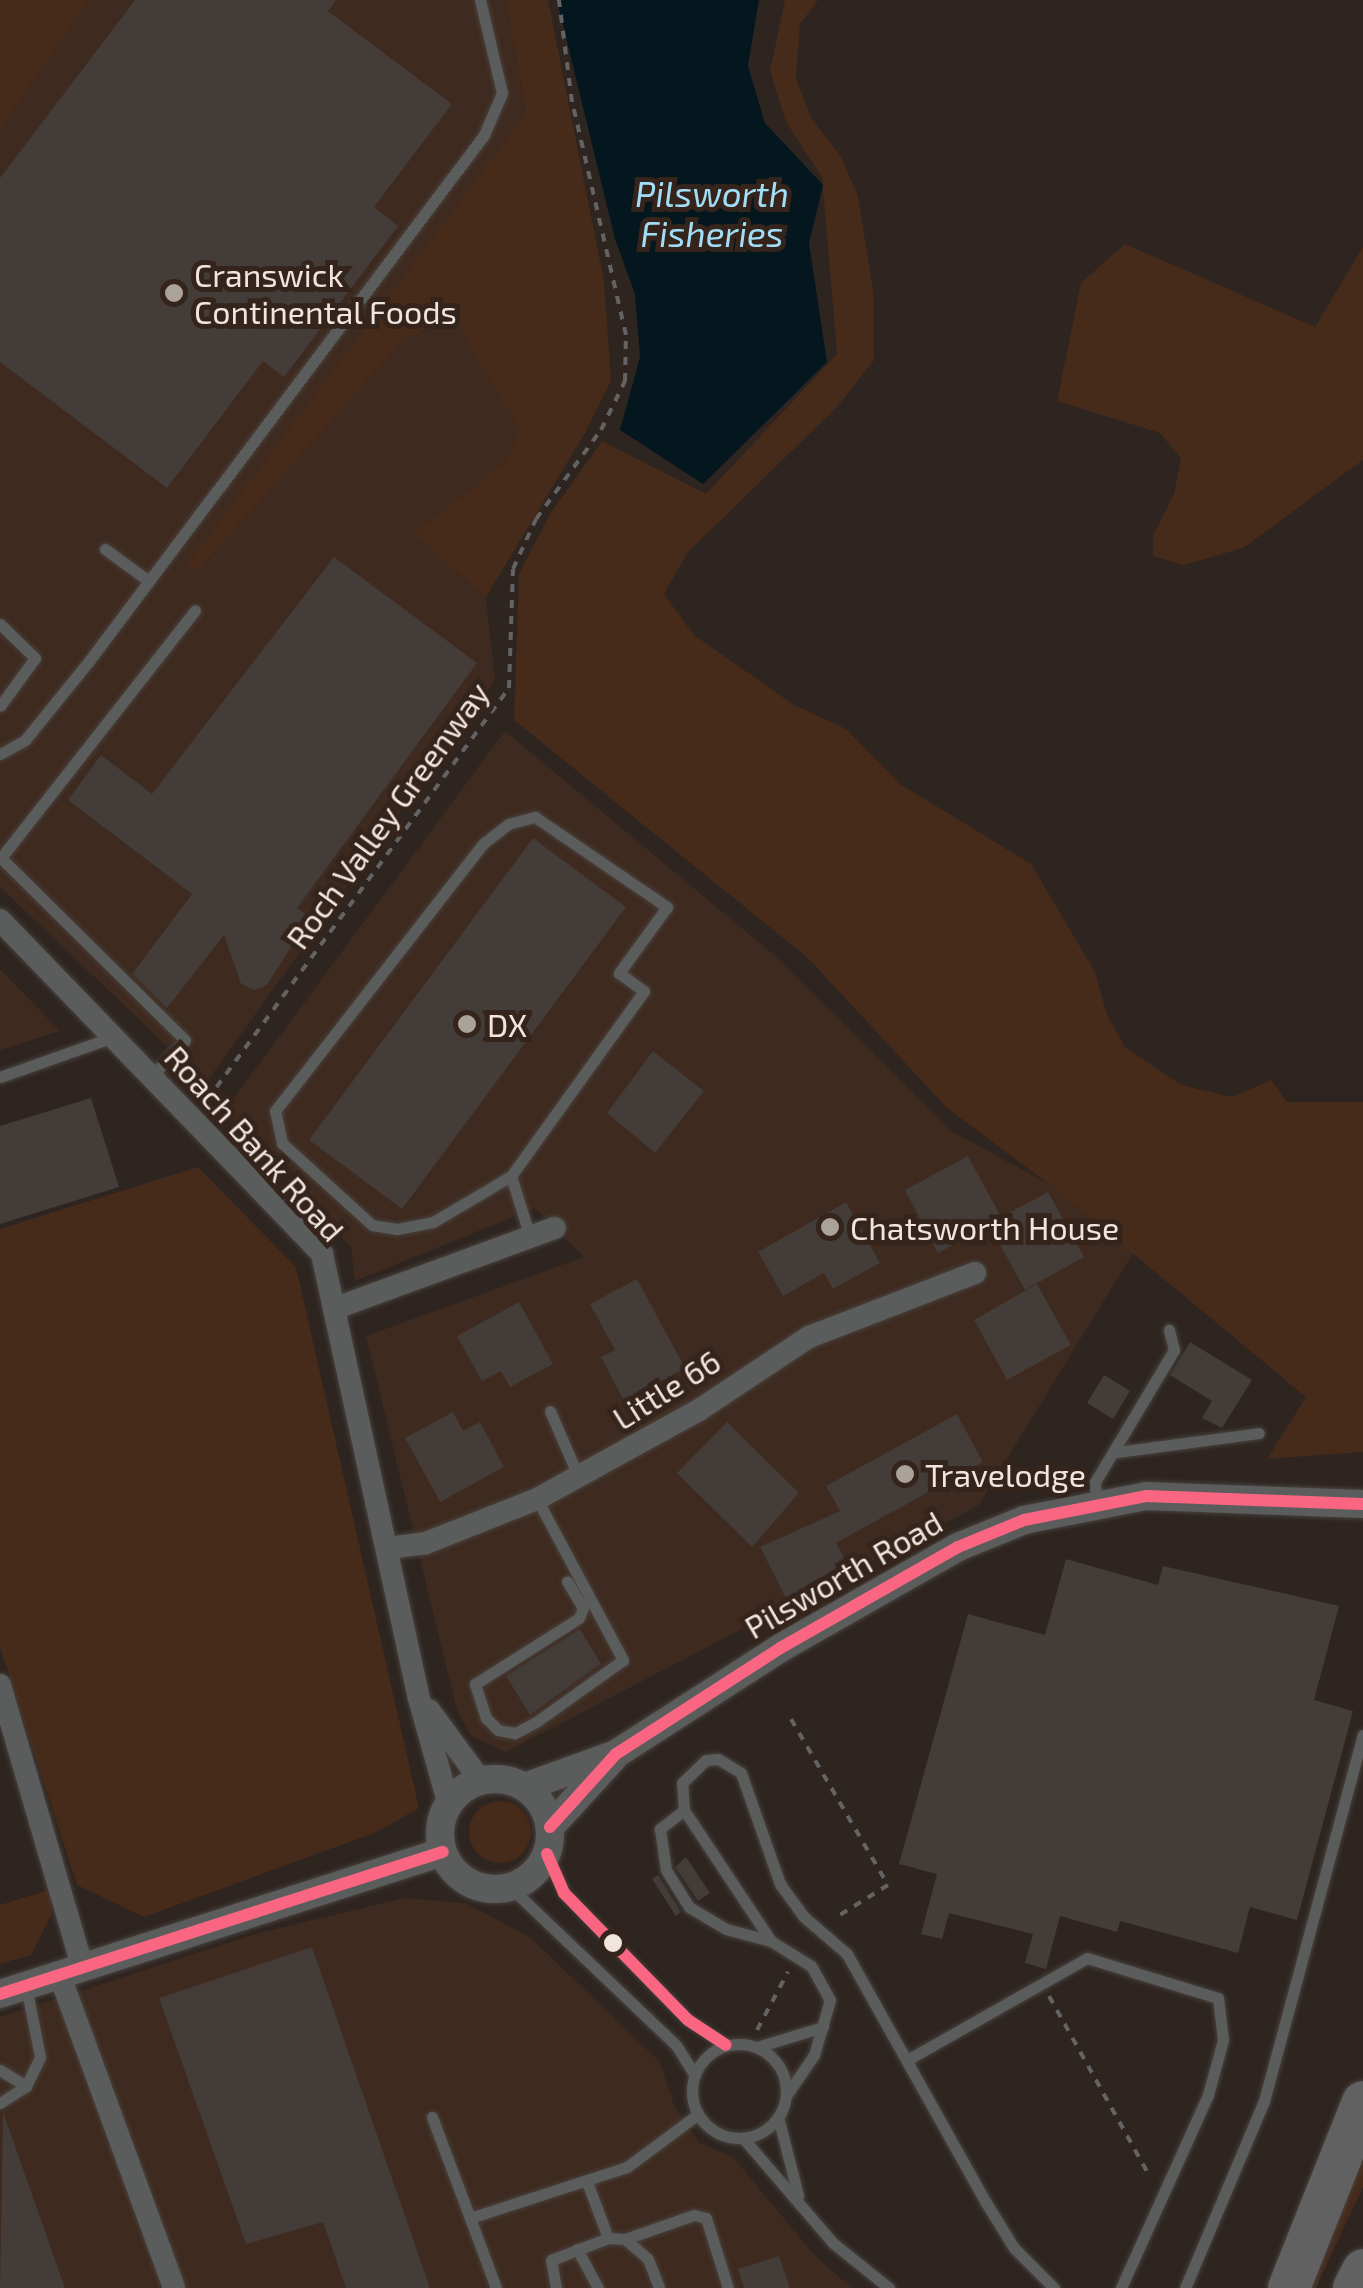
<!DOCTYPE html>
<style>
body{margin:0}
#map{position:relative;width:1363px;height:2288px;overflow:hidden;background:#2e2521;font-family:"Exo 2",sans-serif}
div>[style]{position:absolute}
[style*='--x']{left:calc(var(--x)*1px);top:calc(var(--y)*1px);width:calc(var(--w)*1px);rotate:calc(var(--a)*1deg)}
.built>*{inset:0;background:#3e2a1f}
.green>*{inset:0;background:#462a1a}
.round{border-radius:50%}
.water>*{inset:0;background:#04161e}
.building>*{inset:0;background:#433c38}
.path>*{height:4px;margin-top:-2px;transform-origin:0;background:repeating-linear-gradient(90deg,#646262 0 8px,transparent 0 16px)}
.roads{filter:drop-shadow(0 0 2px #48413c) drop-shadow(0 0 2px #48413c)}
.service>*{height:11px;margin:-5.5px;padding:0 5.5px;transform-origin:5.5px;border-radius:5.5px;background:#5b5c5c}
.service>.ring{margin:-5.5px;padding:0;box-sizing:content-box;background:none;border:11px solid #5b5c5c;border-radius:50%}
.minor>*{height:22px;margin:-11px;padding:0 11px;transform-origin:11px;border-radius:11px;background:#5b5c5c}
.tertiary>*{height:28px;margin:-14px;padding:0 14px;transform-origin:14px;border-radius:14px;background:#5b5c5c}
.tertiary>.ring{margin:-14px;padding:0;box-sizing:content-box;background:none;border:28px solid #5b5c5c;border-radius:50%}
.motorway>*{height:42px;margin:-21px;padding:0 21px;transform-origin:21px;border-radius:21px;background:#626162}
.bus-1>*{height:12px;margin:-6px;padding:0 6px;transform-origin:6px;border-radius:6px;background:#fa6682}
.dots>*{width:28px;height:28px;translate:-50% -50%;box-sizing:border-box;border:5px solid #34241b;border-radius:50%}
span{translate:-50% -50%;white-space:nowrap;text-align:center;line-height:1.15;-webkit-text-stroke:10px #34241b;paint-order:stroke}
.poi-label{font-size:32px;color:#f0e5df}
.left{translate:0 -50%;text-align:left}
.street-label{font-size:32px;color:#f0e5df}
.water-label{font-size:35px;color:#a3def8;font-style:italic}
</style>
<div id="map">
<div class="built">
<i style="clip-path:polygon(89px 0,506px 0,526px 114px,187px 565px,196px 573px,404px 339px,455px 318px,519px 429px,506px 461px,413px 534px,486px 597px,495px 680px,206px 1083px,0 887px,0 130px)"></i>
<i style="clip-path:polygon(505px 731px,773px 954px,953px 1132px,1049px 1184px,1133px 1253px,978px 1506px,506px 1752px,471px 1736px,457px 1711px,366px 1336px,584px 1257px,535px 1208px,355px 1281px,351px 1247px,225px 1110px)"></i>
<i style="clip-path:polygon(0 969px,60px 1031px,0 1050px)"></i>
<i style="clip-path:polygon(404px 1898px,466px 1903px,531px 1938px,660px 2062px,674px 2105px,699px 2143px,733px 2157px,816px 2257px,852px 2288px,0 2288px,0 2017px,255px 1934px)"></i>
</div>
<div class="green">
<i style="clip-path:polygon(0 0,89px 0,0 130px)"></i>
<i style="clip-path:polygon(506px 0,548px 0,604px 281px,611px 381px,585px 433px,486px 597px,413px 534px,506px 461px,519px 429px,454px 318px,404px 339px,196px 573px,187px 565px,526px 114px)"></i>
<i style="clip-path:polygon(785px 0,818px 0,800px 24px,796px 78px,811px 118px,841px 157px,858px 196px,873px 290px,874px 360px,837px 407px,688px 552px,664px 594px,694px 635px,794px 705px,846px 729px,900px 784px,1031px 864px,1095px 972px,1107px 1015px,1125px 1047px,1181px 1085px,1232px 1097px,1271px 1080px,1287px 1102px,1363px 1102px,1363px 1452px,1267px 1459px,1306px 1397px,1049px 1184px,947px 1108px,808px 958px,514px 720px,519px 574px,550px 514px,602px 441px,706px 494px,837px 354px,822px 177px,786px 122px,770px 71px)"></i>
<i style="clip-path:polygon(1125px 244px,1315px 327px,1363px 247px,1363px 460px,1243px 548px,1183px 565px,1153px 556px,1153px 536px,1174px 494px,1181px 459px,1160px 433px,1057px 401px,1081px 283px)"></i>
<i style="clip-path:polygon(198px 1167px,296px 1267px,419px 1808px,377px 1832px,144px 1917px,77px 1885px,0 1647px,0 1229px)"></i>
<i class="round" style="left:469px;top:1801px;width:62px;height:62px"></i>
<i style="clip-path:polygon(49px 1890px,52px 1913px,31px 1955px,0 1964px,0 1905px)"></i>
<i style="clip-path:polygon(1363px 2150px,1363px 2187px,1316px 2288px,1308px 2288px)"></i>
</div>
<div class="water">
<i style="clip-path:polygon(557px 0,759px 0,748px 66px,765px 123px,823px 185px,809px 243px,827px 362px,703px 484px,620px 430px,640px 357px,635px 294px,615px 239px)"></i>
</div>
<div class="building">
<i style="clip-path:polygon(135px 0,336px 0,328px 11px,452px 104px,374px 207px,398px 226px,284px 377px,263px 361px,167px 488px,0 362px,0 178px)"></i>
<i style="clip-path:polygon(334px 557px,477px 663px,297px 908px,310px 917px,267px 985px,254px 990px,241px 984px,224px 935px,167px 1008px,132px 974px,192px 894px,68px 800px,101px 755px,152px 794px)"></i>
<i style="clip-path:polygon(533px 838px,626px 907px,402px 1209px,309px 1140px)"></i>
<i style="clip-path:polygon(653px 1051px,704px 1091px,655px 1153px,607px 1113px)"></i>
<i style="clip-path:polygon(91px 1098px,119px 1187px,0 1224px,0 1126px)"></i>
<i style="clip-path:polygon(968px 1156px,1001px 1217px,1048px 1192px,1084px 1257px,1025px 1290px,990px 1226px,938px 1253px,905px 1190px)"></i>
<i style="clip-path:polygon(846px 1202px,880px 1263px,833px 1289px,824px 1273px,783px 1296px,758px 1252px)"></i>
<i style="clip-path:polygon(637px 1279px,685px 1368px,624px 1401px,601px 1357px,615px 1350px,590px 1304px)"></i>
<i style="clip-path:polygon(1037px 1284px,1071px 1345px,1007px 1380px,974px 1320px)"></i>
<i style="clip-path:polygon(519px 1302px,553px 1364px,510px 1387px,501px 1371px,482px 1381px,457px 1336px)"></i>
<i style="clip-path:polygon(1190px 1342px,1252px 1380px,1222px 1428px,1202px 1418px,1212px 1401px,1170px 1375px)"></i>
<i style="clip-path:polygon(1104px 1375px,1130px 1391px,1113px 1419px,1087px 1403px)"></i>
<i style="clip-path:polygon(453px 1412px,463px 1431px,480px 1422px,504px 1467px,440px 1502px,405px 1438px)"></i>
<i style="clip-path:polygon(957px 1414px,983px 1462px,836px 1543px,850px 1568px,788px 1602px,760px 1547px,840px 1511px,826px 1486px)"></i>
<i style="clip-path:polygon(727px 1422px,799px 1493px,752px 1547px,677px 1473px)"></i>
<i style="clip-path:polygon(1066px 1559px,1158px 1585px,1163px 1566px,1339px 1606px,1314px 1700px,1353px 1711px,1297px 1920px,1250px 1907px,1238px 1953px,1120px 1921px,1117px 1932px,1060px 1916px,1046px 1969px,1025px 1963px,1033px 1934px,949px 1913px,942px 1939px,921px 1934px,937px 1874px,899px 1864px,968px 1614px,1045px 1635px)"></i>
<i style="clip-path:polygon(580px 1629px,601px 1664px,530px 1715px,506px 1676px)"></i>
<i style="clip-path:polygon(686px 1857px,710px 1893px,698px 1901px,675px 1867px)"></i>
<i style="clip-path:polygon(658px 1875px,681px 1912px,676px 1916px,652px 1879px)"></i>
<i style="clip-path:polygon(312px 1947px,430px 2288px,346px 2288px,323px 2222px,246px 2244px,159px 1998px)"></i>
<i style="clip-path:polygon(3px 2112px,65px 2288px,0 2288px)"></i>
<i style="clip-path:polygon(779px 2256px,790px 2288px,744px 2288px,738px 2269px)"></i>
</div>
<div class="path">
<i style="--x:207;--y:1100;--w:511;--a:-53.76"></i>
<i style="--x:509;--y:688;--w:119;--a:-88.1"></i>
<i style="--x:513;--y:569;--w:55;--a:-65.3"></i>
<i style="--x:536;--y:519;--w:110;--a:-53.9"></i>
<i style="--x:601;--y:430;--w:55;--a:-63.9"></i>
<i style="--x:625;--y:381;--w:46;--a:-88.8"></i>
<i style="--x:626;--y:335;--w:239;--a:-103"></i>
<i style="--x:572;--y:102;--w:103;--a:-97.3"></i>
<i style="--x:791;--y:1719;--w:192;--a:59.7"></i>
<i style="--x:888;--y:1885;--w:62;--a:148.1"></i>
<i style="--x:1049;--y:1996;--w:205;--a:60.8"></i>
<i style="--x:757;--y:2030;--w:66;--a:-61.9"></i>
</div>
<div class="roads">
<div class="service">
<i style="--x:105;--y:549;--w:51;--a:36.2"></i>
<i style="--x:0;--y:624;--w:49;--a:44.2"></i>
<i style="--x:35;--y:658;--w:59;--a:126.1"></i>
<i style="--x:0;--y:754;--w:29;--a:-29"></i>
<i style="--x:25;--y:740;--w:102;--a:-51"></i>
<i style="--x:89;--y:661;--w:658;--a:-53.1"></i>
<i style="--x:484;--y:135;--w:46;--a:-66.8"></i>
<i style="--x:502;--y:93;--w:96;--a:-103.3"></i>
<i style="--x:1;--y:858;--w:259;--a:44.7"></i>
<i style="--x:185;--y:1040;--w:50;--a:132.6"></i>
<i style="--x:0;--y:859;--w:316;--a:-51.9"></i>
<i style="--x:0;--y:1077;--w:120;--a:-19.5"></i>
<i style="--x:511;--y:1176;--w:91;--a:149.5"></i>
<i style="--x:433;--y:1222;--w:37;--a:169"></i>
<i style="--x:397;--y:1229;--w:25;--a:-171"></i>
<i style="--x:372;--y:1225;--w:122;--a:-137.7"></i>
<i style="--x:282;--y:1143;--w:33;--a:-102"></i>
<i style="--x:275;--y:1111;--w:340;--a:-52.1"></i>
<i style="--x:484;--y:843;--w:31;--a:-38"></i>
<i style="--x:508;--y:824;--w:28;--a:-15"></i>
<i style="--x:535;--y:817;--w:160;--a:34.3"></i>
<i style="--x:667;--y:907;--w:82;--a:126"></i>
<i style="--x:619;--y:973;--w:31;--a:36"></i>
<i style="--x:644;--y:991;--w:228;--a:125.7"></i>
<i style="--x:511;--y:1176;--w:64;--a:72.7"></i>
<i style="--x:550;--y:1411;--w:73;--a:66.6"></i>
<i style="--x:1117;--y:1452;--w:143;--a:-7.6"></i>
<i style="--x:537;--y:1499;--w:183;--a:61.9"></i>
<i style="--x:623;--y:1660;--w:107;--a:144.5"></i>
<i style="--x:536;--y:1722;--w:24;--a:152"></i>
<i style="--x:515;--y:1733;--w:17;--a:-170"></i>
<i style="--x:498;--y:1730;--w:17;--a:-135"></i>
<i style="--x:486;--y:1718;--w:36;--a:-108"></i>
<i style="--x:475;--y:1684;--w:123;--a:-32.4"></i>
<i style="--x:579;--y:1618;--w:11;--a:-68"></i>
<i style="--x:583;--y:1608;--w:31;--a:-121"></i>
<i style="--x:1096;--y:1501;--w:19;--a:-93"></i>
<i style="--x:1095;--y:1482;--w:154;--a:-59.1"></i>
<i style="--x:1174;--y:1350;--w:21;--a:-104"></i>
<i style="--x:684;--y:1810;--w:31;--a:142"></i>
<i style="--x:660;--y:1829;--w:41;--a:81.7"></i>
<i style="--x:666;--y:1870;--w:44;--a:58.1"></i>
<i style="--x:689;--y:1907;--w:43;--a:30.7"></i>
<i style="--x:726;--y:1929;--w:47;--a:14.9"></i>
<i style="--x:547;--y:1854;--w:43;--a:66.4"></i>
<i style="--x:564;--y:1893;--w:177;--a:45.7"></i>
<i style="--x:688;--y:2020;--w:45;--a:33.3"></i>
<i style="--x:510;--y:1887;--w:229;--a:43.6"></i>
<i style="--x:676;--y:2045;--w:36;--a:58"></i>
<i class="ring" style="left:692px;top:2044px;width:83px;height:83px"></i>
<i style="--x:757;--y:2047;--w:69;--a:-16.9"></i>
<i style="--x:907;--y:2060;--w:207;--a:-29.5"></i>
<i style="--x:1087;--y:1958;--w:137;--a:17"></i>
<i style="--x:1218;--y:1998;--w:42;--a:83.2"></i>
<i style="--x:1223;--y:2040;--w:57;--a:105.3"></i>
<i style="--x:1208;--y:2095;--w:212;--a:114.3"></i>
<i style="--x:0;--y:2070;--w:31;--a:32"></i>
<i style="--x:786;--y:2096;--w:50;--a:-55.7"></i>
<i style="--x:814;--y:2055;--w:57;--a:-73.8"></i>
<i style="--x:830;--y:2000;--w:39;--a:-119"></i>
<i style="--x:811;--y:1966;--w:47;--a:-148"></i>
<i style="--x:771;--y:1941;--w:157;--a:-123.6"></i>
<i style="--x:684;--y:1810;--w:27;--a:-94"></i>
<i style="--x:682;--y:1783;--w:33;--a:-44"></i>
<i style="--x:706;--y:1760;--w:12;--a:-5"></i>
<i style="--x:718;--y:1759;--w:27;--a:31"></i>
<i style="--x:741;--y:1773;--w:118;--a:70.6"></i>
<i style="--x:780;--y:1884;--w:39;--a:54"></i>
<i style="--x:803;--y:1916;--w:58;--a:40.8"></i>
<i style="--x:847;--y:1954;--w:283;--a:60.8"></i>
<i style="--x:985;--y:2201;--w:55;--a:58.3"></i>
<i style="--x:1014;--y:2248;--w:57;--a:45"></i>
<i style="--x:0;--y:2103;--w:31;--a:-33"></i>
<i style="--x:26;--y:2086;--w:32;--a:-64"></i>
<i style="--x:40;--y:2057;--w:72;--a:-101.2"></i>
<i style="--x:432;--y:2117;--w:108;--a:69.4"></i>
<i style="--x:470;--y:2218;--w:165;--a:-18"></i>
<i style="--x:627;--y:2167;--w:89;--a:-36.7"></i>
<i style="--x:778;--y:2117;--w:81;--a:75.6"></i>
<i style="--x:743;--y:2138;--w:138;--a:49.4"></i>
<i style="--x:833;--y:2243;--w:72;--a:38.8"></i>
<i style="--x:587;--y:2182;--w:60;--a:69.4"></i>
<i style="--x:608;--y:2238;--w:17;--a:3"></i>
<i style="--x:625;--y:2239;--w:73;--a:-19.2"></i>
<i style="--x:694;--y:2215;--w:12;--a:14"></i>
<i style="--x:706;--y:2218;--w:73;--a:72.6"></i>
<i style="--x:470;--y:2218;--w:75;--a:69.6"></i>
<i style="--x:625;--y:2239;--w:30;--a:41"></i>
<i style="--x:648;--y:2259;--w:31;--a:69"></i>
<i style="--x:577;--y:2249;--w:44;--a:61.7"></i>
<i style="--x:556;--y:2288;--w:28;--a:-100"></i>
<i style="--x:551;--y:2260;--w:61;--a:-21.1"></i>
<i style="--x:1185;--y:2288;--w:203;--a:-67.1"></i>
<i style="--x:1264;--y:2101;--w:379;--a:-74.9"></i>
</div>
<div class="minor">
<i style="--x:0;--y:920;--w:464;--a:46"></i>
<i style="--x:322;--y:1254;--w:451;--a:77.7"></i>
<i style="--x:418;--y:1695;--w:114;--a:74.3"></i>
<i style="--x:336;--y:1308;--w:233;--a:-20.1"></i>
<i style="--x:387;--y:1548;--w:39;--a:-7"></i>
<i style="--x:426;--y:1543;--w:119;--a:-21.6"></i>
<i style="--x:537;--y:1499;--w:185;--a:-28.8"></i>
<i style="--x:699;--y:1410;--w:132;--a:-33.6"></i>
<i style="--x:809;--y:1337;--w:178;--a:-21.1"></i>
<i style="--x:0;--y:1685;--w:296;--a:73.7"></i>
<i style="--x:429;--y:1710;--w:88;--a:53.8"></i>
<i style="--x:60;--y:1976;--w:332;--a:69.9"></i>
</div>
<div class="tertiary">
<i class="ring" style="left:440px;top:1779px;width:82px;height:82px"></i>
<i style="--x:525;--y:1787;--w:97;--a:-19.9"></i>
<i style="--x:616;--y:1754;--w:197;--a:-32.8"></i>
<i style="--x:782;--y:1647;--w:202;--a:-29.6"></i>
<i style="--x:958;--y:1547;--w:71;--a:-22.2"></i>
<i style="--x:1024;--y:1520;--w:124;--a:-11.1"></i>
<i style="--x:1146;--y:1496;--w:217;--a:2.1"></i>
<i style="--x:550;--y:1827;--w:92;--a:-47.6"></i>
<i style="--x:0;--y:1994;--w:465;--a:-17.8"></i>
</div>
<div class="motorway">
<i style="--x:1289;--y:2288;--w:200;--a:-68.3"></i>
<i style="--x:1354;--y:2288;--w:20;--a:-63"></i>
</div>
</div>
<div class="bus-1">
<i style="--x:550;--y:1827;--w:98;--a:-47.9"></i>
<i style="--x:616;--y:1754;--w:197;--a:-32.8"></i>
<i style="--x:782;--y:1647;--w:202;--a:-29.6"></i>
<i style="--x:958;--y:1547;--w:71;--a:-22.2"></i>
<i style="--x:1024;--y:1520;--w:124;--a:-11.1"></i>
<i style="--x:1146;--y:1496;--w:217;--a:2.1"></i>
<i style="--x:547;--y:1854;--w:43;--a:66.4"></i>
<i style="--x:564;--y:1893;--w:177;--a:45.7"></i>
<i style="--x:688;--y:2020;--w:45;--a:33.3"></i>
<i style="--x:0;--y:1994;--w:465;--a:-17.8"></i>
</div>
<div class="dots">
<i style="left:174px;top:293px;background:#aca29c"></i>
<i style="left:467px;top:1024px;background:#aca29c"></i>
<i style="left:830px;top:1227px;background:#aca29c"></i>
<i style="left:905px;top:1474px;background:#aca29c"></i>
<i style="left:613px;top:1943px;background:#f0e5df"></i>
</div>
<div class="poi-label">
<span class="left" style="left:194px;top:293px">Cranswick<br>Continental Foods</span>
<span class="left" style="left:487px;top:1024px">DX</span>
<span class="left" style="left:850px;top:1227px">Chatsworth House</span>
<span class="left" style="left:925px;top:1474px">Travelodge</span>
</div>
<div class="street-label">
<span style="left:387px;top:815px;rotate:-54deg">Roch Valley Greenway</span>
<span style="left:255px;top:1143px;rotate:48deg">Roach Bank Road</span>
<span style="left:666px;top:1389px;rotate:-32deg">Little 66</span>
<span style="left:843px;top:1574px;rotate:-30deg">Pilsworth Road</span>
</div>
<div class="water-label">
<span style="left:712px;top:213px">Pilsworth<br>Fisheries</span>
</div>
</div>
